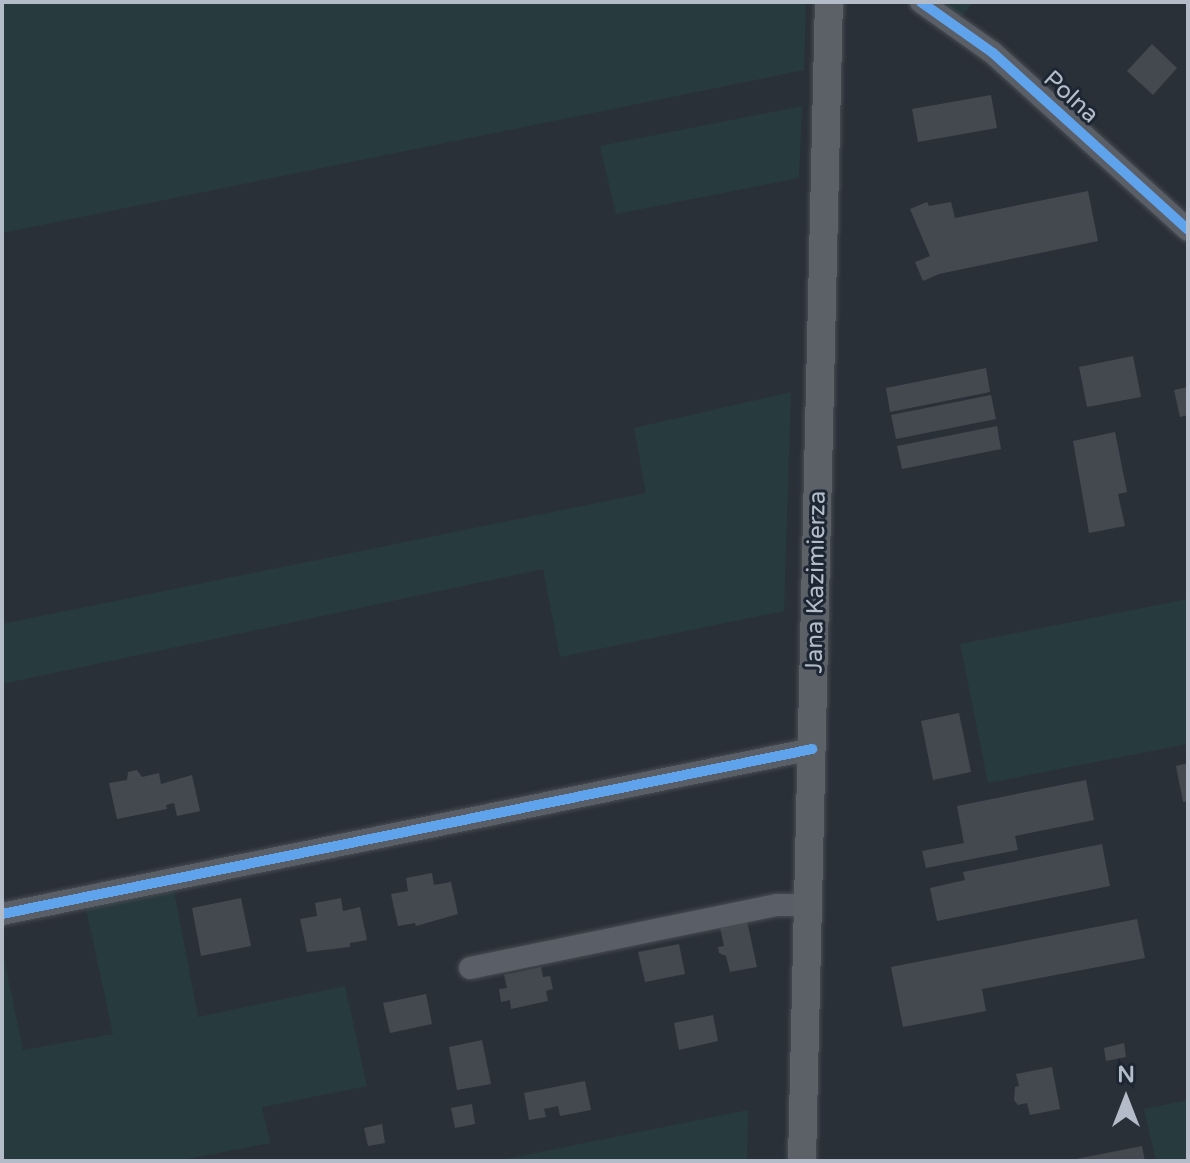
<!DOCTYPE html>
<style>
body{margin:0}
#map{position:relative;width:1190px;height:1163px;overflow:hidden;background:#2a3038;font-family:"Varela Round",sans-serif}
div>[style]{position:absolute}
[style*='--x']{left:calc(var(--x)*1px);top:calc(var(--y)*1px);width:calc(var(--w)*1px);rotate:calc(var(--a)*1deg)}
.green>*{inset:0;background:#273a3e}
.building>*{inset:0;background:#444950}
.roads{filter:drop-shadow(0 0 2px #484c53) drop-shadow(0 0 2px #484c53)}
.minor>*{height:22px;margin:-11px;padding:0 11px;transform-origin:11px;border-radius:11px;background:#5a5e66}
.major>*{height:28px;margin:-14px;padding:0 14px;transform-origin:14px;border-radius:14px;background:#5c6168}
.cycleway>*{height:10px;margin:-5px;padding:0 5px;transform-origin:5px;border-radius:5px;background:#60a3ed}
span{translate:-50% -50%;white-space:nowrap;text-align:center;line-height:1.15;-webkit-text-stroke:6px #1d2633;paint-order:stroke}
.street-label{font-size:24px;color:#b4bcc9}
.frame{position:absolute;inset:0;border:4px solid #b4bcc9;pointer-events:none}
.north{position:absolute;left:1086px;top:1059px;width:80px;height:80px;-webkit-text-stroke:6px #1d2633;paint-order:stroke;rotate:0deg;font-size:22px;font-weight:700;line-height:32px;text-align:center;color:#b4bcc9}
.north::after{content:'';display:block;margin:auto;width:28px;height:36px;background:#b4bcc9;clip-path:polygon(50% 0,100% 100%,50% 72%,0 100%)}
</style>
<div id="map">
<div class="green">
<i style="clip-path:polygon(2px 2px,806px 2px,804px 70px,2px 233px)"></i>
<i style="clip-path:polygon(931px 2px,974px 2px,957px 21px)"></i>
<i style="clip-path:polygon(802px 106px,799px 178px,616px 214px,600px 146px)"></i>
<i style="clip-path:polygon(791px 392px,784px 611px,560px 657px,543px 569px,2px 684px,2px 624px,646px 493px,634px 428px)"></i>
<i style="clip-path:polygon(1188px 599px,1188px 744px,988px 783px,960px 644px)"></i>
<i style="clip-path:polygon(174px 891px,198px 1017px,345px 986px,367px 1086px,262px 1107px,270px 1143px,177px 1161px,2px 1161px,2px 948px,23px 1050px,113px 1034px,86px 909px)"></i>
<i style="clip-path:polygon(1188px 1100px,1188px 1161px,1156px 1161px,1144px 1109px)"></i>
<i style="clip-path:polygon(748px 1110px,747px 1161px,496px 1161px)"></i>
</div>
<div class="building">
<i style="clip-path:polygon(1152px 44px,1177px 68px,1153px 95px,1127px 71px)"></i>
<i style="clip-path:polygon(991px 95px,997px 128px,918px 142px,912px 109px)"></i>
<i style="clip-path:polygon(1088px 191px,1098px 241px,939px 274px,923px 281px,915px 262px,930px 256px,910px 209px,927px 202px,929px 206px,951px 202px,955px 218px)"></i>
<i style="clip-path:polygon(1133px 356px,1141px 397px,1087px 407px,1079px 367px)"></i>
<i style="clip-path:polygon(986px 368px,990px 392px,890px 412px,886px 388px)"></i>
<i style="clip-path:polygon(1188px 387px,1188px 415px,1180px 417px,1174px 390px)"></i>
<i style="clip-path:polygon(991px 395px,996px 419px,896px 439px,891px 415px)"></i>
<i style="clip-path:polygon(997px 426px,1001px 449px,902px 469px,897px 446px)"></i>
<i style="clip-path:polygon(1115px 432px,1127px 492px,1118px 494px,1125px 526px,1089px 533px,1073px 441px)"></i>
<i style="clip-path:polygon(959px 713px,971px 772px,933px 780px,921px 721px)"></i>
<i style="clip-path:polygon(1188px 763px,1188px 801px,1183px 802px,1176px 766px)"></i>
<i style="clip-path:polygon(137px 770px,142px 777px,159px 773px,161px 784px,192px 775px,200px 811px,177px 816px,174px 803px,166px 805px,167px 809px,117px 819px,109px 783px,127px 780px,128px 772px)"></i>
<i style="clip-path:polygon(1086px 780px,1094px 820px,1015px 836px,1018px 850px,926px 868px,922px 851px,964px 843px,957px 806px)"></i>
<i style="clip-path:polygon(1102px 844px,1110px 886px,937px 921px,930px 888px,965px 880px,963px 872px)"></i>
<i style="clip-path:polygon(432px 873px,434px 885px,451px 882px,458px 914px,416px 926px,415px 923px,398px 926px,391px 894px,408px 891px,406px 878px)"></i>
<i style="clip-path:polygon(241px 898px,251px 946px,201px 956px,192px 908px)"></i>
<i style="clip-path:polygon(341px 898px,343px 911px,360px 907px,367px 940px,350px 943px,350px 947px,307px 952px,300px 919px,317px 916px,315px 903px)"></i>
<i style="clip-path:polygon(1137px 919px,1145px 958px,982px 989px,986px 1011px,903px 1027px,891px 967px)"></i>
<i style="clip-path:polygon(747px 921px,757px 967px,730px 972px,726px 956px,719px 953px,718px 947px,724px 946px,720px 927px)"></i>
<i style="clip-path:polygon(679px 944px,685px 974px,645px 982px,638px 952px)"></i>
<i style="clip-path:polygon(541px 967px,543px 977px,550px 976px,553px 989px,546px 991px,548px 1001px,511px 1009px,510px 1000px,501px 1002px,499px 989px,507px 988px,504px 975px)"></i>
<i style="clip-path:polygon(426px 994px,432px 1024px,390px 1033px,383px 1003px)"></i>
<i style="clip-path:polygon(713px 1015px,718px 1041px,679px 1050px,674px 1023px)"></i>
<i style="clip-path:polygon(482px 1040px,491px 1084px,457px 1090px,449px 1047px)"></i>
<i style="clip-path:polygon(1124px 1043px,1126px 1057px,1106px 1061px,1104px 1048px)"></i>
<i style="clip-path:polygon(1052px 1067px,1060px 1109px,1030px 1115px,1027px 1103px,1018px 1105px,1014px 1100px,1015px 1087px,1019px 1086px,1016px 1074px)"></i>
<i style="clip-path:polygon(585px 1081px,591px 1110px,560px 1116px,558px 1106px,544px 1109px,546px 1117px,529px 1120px,524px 1093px)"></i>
<i style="clip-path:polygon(472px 1104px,475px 1124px,455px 1128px,451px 1108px)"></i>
<i style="clip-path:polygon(382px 1124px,385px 1143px,368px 1146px,364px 1128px)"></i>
<i style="clip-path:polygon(1142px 1146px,1145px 1161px,1071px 1161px,1071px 1160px)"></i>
</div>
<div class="roads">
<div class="minor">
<i style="--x:921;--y:2;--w:88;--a:35.3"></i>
<i style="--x:993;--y:53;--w:263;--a:42.2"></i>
<i style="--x:2;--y:914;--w:827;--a:-11.51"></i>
<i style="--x:470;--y:968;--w:313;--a:-11.6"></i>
<i style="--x:777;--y:905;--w:32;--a:0"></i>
</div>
<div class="major">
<i style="--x:802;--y:1161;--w:1159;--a:-88.67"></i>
</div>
</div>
<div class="cycleway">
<i style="--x:921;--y:2;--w:88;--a:35.3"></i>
<i style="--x:993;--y:53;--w:263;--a:42.2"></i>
<i style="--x:2;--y:914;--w:827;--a:-11.51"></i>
</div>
<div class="street-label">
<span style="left:1071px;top:97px;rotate:42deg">Polna</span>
<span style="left:816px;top:582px;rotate:-89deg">Jana Kazimierza</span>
</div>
<div class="frame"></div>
<div class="north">N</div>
</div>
